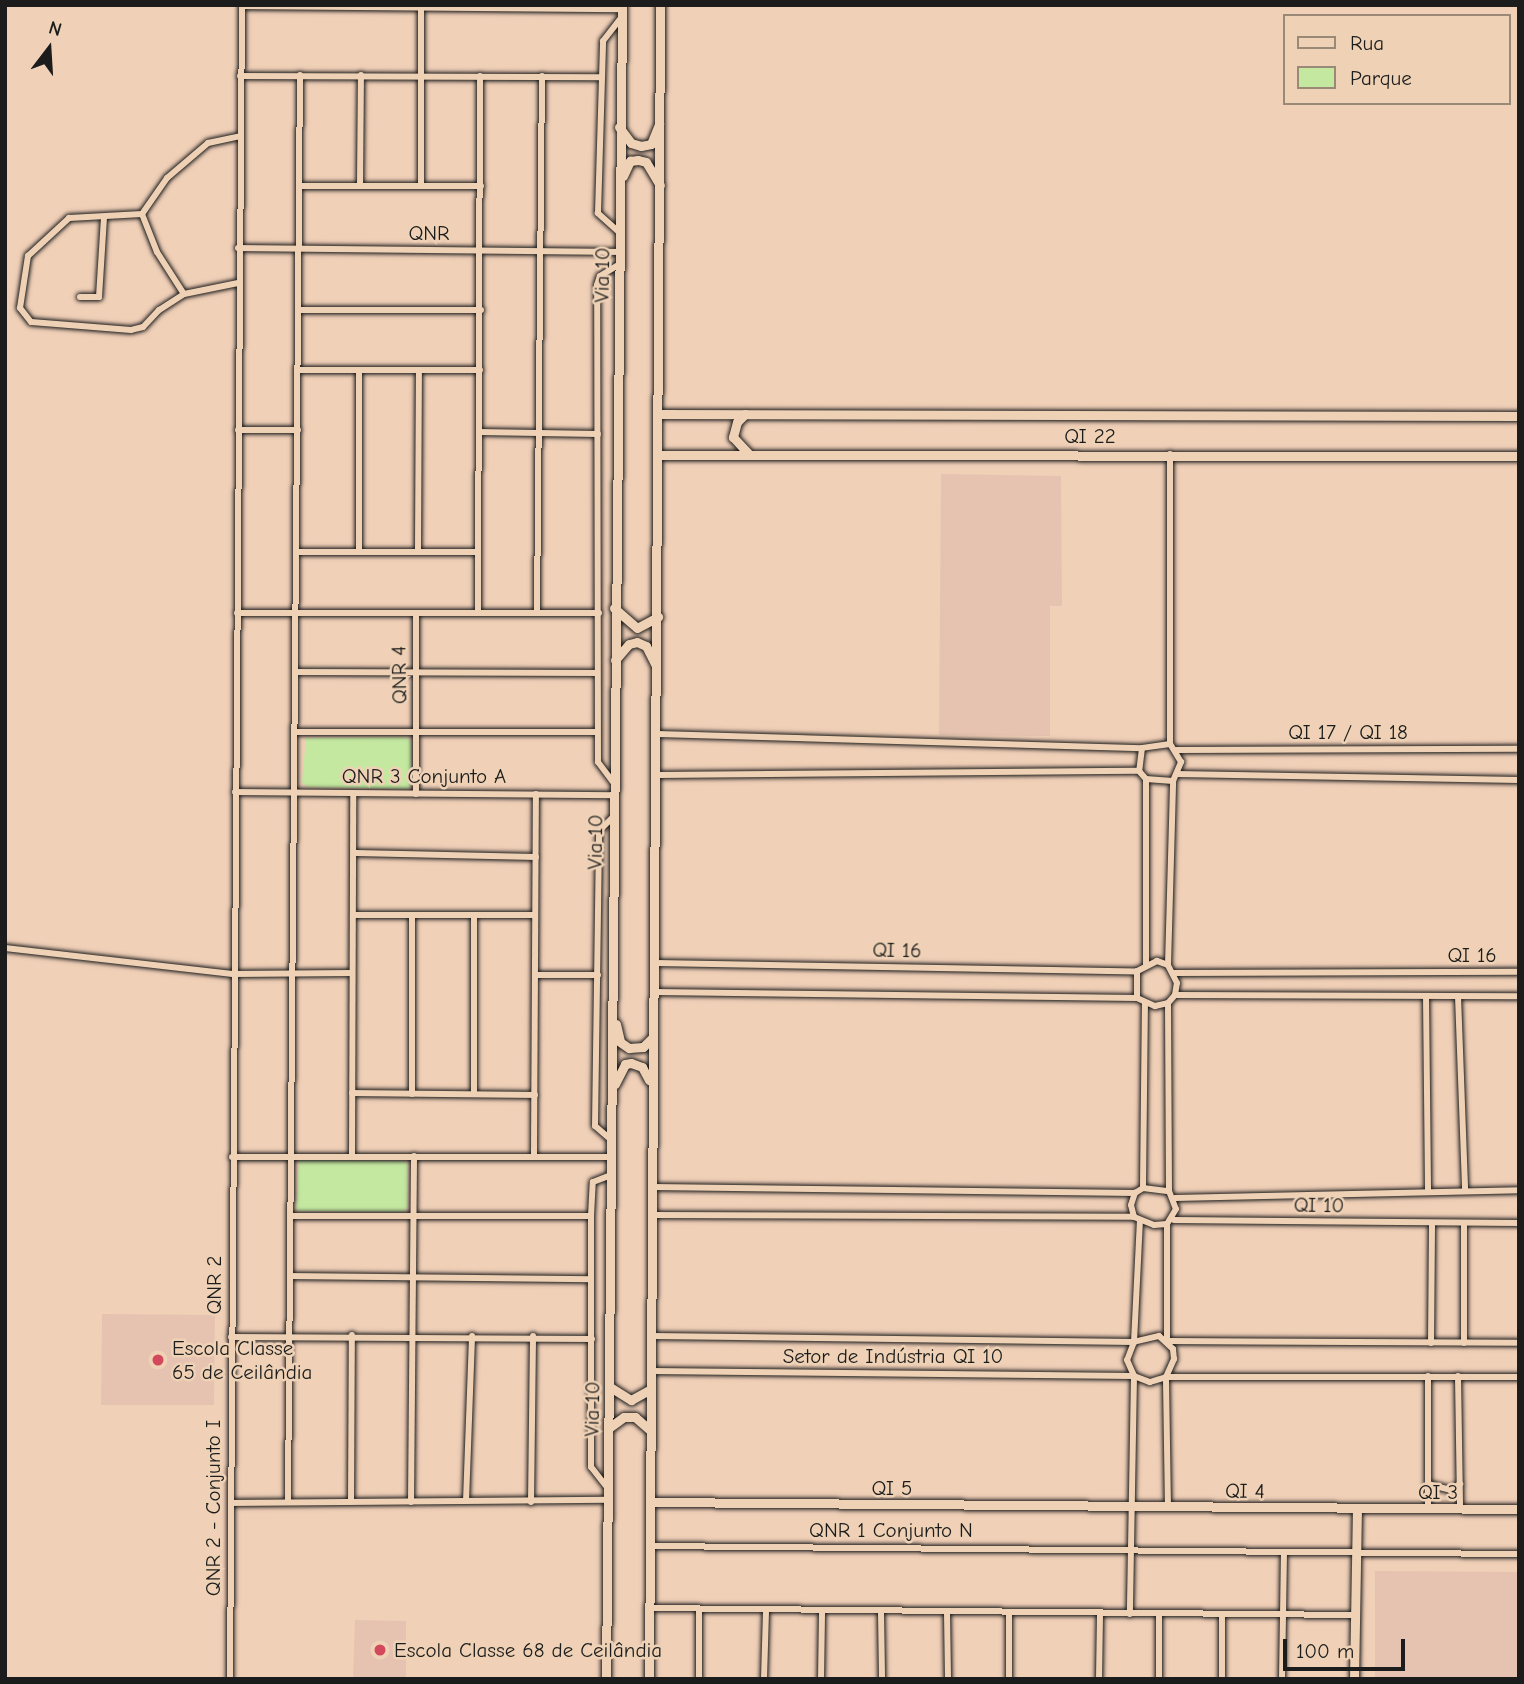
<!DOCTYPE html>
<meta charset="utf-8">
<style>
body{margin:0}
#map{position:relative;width:1524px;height:1684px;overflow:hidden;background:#f1d0b8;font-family:"Comic Neue",sans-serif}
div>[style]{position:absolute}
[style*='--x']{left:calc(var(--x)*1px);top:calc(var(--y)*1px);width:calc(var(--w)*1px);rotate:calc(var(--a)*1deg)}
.built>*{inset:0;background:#e5c3b0}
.green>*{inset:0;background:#c5e8a1}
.roads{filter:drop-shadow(0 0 2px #1c1c1c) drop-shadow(0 0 2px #1c1c1c)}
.street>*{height:6px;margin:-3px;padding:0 3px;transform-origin:3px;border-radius:3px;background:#efd2b6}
.secondary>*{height:9px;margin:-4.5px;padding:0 4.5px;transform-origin:4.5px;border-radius:4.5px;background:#efd2b6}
.dots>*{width:19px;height:19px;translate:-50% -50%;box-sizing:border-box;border:4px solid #efd2b6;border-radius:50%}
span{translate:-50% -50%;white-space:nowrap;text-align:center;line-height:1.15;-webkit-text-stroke:5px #efd2b6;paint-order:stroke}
.street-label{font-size:21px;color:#1c1c1c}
.poi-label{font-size:21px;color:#1c1c1c}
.left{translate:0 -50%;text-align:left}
.frame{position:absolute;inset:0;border:7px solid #1c1c1c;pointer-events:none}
.legend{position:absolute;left:1283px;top:14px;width:228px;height:91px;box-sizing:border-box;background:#efd2b6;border:2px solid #9b8978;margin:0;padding:9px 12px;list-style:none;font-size:21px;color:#1c1c1c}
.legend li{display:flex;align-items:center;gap:14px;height:35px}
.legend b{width:35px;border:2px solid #9b8978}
.north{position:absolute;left:14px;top:14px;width:70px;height:70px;-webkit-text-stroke:5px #efd2b6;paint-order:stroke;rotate:17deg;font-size:19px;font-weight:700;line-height:28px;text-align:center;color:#1c1c1c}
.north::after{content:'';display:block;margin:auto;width:24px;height:32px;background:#1c1c1c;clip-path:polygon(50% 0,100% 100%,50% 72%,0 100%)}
.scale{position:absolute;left:1283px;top:1639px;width:122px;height:32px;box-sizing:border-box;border:4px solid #1c1c1c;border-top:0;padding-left:9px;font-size:21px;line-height:24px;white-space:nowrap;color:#1c1c1c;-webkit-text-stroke:5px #efd2b6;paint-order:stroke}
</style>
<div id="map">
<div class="built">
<i style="clip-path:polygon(941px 474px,1061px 476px,1062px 606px,1050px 606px,1050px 736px,939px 735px)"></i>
<i style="clip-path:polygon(102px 1314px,215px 1315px,214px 1405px,101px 1405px)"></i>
<i style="clip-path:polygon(1375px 1571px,1519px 1572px,1519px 1679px,1375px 1679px)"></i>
<i style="clip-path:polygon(355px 1620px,406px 1621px,406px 1679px,353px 1679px)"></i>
</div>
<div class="green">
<i style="clip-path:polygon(406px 737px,412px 743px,411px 785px,407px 789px,307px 787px,302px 782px,306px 738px)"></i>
<i style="clip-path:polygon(299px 1160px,404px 1161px,408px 1165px,407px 1208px,403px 1212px,300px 1211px,296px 1209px)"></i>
</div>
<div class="roads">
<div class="street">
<i style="--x:242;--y:6;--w:380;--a:0.5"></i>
<i style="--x:240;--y:76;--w:361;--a:0.2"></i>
<i style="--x:299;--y:186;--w:182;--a:0"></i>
<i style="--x:360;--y:186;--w:111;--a:-89.5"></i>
<i style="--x:421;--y:186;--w:180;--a:-90"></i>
<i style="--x:142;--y:214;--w:41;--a:68.5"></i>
<i style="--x:157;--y:252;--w:50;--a:57.3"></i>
<i style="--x:620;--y:233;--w:30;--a:-138"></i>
<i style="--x:598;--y:213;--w:172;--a:-88.3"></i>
<i style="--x:603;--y:41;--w:29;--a:-52"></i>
<i style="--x:238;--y:248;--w:382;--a:0.6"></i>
<i style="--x:238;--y:283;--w:55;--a:168.5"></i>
<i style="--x:184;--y:294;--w:30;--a:147"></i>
<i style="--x:159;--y:310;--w:23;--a:133"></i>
<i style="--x:143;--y:327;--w:12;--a:166"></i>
<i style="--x:131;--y:330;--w:100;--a:-175.4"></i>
<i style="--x:31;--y:322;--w:18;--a:-128"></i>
<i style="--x:20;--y:308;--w:53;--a:-81.3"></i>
<i style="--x:28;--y:256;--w:56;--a:-42.8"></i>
<i style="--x:69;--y:218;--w:73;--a:-3.1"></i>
<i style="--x:142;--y:214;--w:44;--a:-55.2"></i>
<i style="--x:167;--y:178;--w:54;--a:-40.5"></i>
<i style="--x:208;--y:143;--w:33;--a:-12"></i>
<i style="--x:80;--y:297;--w:19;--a:0"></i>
<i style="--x:99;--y:297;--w:80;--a:-86.4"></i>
<i style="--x:298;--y:310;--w:183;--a:0"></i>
<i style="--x:298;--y:370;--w:182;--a:0"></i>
<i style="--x:238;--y:430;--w:60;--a:0"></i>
<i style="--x:479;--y:432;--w:119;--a:1"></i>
<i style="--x:418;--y:550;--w:180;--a:-89.7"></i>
<i style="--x:359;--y:551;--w:181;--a:-90"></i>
<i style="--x:297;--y:552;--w:181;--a:0"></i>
<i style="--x:478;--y:612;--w:536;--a:-89.79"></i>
<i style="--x:537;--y:612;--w:536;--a:-89.47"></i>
<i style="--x:237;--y:613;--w:362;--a:0"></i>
<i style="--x:296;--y:672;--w:301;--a:0.2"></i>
<i style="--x:296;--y:732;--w:301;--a:0"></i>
<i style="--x:658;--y:734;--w:484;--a:1.7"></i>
<i style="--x:1170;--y:744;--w:28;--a:172"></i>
<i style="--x:1142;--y:748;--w:23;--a:97"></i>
<i style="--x:1139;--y:771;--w:11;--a:49"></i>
<i style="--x:1146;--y:779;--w:27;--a:4"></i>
<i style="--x:1173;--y:781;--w:21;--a:-67"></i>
<i style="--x:1181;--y:762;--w:21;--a:-121"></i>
<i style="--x:1170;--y:744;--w:290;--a:-90"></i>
<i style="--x:1176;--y:750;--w:343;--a:-0.2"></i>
<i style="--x:1177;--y:774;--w:342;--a:1"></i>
<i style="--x:657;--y:775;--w:482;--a:-0.5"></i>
<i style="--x:613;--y:782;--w:25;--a:-127"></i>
<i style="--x:598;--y:762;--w:477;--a:-90.1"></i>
<i style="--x:597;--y:285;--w:9;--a:-72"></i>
<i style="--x:600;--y:276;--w:23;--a:-31"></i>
<i style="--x:235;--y:792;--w:378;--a:0.5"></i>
<i style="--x:416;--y:794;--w:179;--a:-90"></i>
<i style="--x:356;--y:853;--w:180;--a:1.3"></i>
<i style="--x:354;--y:915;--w:181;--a:0"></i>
<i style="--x:5;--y:948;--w:229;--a:6.5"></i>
<i style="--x:233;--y:974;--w:119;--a:-0.5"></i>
<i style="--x:656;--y:963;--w:481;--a:1"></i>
<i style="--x:1146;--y:964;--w:185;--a:-90"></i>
<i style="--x:1168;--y:965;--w:12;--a:-160"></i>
<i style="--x:1157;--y:961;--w:22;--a:153"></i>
<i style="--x:1137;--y:971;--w:27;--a:90"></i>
<i style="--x:1137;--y:998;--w:20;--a:24"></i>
<i style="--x:1155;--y:1006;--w:13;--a:-13"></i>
<i style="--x:1168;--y:1003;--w:11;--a:-49"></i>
<i style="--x:1175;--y:995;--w:12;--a:-81"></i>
<i style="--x:1177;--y:983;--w:20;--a:-117"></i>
<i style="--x:1168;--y:965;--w:184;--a:-88.4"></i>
<i style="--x:1174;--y:973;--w:345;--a:-0.2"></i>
<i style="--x:535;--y:975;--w:63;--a:0"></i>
<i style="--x:655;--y:992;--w:482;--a:0.7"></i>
<i style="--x:1175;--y:995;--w:344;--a:0.2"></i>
<i style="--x:1426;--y:996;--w:194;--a:89.4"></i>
<i style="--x:1458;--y:996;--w:194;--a:87.9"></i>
<i style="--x:1168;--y:1003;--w:188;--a:89.7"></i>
<i style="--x:1169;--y:1191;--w:19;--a:69"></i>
<i style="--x:1176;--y:1209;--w:17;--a:121"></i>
<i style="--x:1167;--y:1224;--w:13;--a:176"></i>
<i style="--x:1154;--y:1225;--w:22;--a:-158"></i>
<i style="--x:1134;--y:1217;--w:12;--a:-104"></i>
<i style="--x:1131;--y:1205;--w:13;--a:-72"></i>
<i style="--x:1135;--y:1193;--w:9;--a:-32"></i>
<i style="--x:1143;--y:1188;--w:26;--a:7"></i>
<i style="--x:352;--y:1093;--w:183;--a:0.6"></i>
<i style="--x:412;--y:1094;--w:179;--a:-90"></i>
<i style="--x:474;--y:1094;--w:179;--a:-90"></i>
<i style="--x:609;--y:1138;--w:18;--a:-139"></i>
<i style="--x:595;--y:1126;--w:295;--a:-89.2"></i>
<i style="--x:599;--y:831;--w:20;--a:-45"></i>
<i style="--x:352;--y:1156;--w:363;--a:-89.8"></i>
<i style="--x:534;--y:1156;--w:362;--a:-89.7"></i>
<i style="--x:232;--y:1157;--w:377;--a:0"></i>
<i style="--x:653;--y:1187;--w:482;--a:0.7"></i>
<i style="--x:1143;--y:1188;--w:184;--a:-89.4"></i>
<i style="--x:1175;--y:1198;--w:344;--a:-1.3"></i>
<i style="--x:653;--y:1215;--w:481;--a:0.2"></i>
<i style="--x:292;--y:1216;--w:299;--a:0"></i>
<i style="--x:1174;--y:1220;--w:345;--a:0.5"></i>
<i style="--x:1167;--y:1224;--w:117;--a:90"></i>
<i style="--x:1167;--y:1341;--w:352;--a:0.3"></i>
<i style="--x:1464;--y:1224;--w:119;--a:90"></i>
<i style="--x:291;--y:1276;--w:299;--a:0.6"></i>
<i style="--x:652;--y:1336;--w:482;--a:0.7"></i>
<i style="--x:1134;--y:1342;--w:121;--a:-87.2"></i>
<i style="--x:231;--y:1337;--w:361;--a:0.3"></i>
<i style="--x:1431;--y:1343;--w:119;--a:-89.5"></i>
<i style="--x:651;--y:1371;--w:483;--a:0.6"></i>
<i style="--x:1134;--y:1376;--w:17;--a:21"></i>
<i style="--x:1150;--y:1382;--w:17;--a:-17"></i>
<i style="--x:1166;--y:1377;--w:20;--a:-66"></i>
<i style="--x:1174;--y:1359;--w:10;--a:-96"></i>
<i style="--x:1173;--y:1349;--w:19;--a:-137"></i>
<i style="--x:1159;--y:1336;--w:26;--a:167"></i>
<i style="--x:1134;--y:1342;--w:19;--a:111"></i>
<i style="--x:1127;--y:1360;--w:17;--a:66"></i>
<i style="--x:1134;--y:1376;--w:238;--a:91"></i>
<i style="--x:1458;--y:1376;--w:133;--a:89.1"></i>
<i style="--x:1428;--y:1484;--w:23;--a:15"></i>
<i style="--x:1450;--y:1490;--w:12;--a:-31"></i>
<i style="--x:606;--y:1486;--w:24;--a:-128"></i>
<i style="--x:591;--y:1467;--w:251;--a:-90"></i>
<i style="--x:591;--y:1216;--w:34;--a:-87"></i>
<i style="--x:593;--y:1182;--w:17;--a:-21"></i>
<i style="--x:466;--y:1501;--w:165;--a:-87.9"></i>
<i style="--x:288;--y:1502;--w:1427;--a:-89.52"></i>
<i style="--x:351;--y:1502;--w:167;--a:-89.7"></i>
<i style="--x:411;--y:1502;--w:346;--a:-89.5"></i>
<i style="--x:531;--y:1502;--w:166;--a:-89.3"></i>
<i style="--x:231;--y:1503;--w:375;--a:-0.5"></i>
<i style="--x:1168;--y:1508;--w:131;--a:-90.9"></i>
<i style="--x:1166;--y:1377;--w:353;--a:0"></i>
<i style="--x:1428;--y:1509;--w:133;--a:-90"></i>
<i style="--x:650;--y:1546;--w:869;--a:0.53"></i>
<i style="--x:650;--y:1608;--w:704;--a:0.57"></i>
<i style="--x:881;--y:1612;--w:67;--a:89.1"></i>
<i style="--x:947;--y:1613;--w:66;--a:89.1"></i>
<i style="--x:1159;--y:1614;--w:65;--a:90"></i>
<i style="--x:230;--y:1679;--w:1674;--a:-89.59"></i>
<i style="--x:699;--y:1679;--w:70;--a:-90"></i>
<i style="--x:764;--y:1679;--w:67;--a:-88.3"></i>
<i style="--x:821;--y:1679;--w:67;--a:-89.1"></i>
<i style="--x:1009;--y:1679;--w:66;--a:-90"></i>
<i style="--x:1099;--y:1679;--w:66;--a:-89.1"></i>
<i style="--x:1222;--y:1679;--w:64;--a:-90"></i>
<i style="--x:1282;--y:1679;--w:127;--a:-89.1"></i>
</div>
<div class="secondary">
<i style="--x:619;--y:127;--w:20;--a:53"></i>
<i style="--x:631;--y:143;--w:10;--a:17"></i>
<i style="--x:641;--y:146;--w:10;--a:-11"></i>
<i style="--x:651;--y:144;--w:22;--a:-68"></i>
<i style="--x:623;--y:176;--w:17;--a:-65"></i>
<i style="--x:630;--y:161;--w:8;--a:-7"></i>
<i style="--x:638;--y:160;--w:8;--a:14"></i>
<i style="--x:646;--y:162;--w:27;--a:59"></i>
<i style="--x:660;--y:414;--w:859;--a:0.13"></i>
<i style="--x:745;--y:414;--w:11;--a:135"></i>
<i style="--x:737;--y:422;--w:16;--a:105"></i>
<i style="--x:733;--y:437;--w:23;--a:47"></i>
<i style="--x:660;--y:455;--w:859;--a:0.07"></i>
<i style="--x:614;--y:608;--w:30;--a:41"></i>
<i style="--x:637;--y:628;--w:24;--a:-28"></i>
<i style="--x:615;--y:660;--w:21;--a:-49"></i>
<i style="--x:629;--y:644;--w:8;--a:-14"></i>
<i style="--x:637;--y:642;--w:10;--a:24"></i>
<i style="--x:646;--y:646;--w:22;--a:63"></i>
<i style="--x:616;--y:1024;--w:18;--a:77"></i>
<i style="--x:620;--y:1042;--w:11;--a:34"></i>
<i style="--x:629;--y:1048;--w:14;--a:-4"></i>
<i style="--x:643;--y:1047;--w:14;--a:-45"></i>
<i style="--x:615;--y:1084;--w:22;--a:-63"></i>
<i style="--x:625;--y:1064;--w:6;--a:-9"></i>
<i style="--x:631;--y:1063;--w:12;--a:20"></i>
<i style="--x:642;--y:1067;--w:15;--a:62"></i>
<i style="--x:610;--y:1387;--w:25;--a:32"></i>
<i style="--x:631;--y:1400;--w:23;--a:-29"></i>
<i style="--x:610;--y:1427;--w:17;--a:-36"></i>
<i style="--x:624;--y:1417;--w:11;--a:0"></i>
<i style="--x:635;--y:1417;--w:21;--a:41"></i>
<i style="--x:651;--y:1502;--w:868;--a:0.46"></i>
<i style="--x:606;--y:1679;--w:1674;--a:-89.45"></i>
<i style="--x:649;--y:1679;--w:1674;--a:-89.62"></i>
<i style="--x:1354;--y:1679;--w:169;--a:-89"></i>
</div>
</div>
<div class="dots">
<i style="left:158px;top:1360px;background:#d1495b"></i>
<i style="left:380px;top:1650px;background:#d1495b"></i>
</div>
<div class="street-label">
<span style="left:429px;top:233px">QNR</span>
<span style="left:602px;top:275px;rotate:-89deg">Via 10</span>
<span style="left:1090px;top:436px">QI 22</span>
<span style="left:399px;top:675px;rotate:-91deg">QNR 4</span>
<span style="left:1348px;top:732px">QI 17 / QI 18</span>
<span style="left:424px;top:776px">QNR 3 Conjunto A</span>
<span style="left:595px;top:842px;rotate:-89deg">Via 10</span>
<span style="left:897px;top:950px;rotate:1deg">QI 16</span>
<span style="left:1472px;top:955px">QI 16</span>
<span style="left:1319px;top:1205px;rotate:1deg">QI 10</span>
<span style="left:214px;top:1285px;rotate:-90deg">QNR 2</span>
<span style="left:893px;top:1356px">Setor de Indústria QI 10</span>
<span style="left:592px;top:1409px;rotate:-89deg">Via 10</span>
<span style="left:892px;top:1488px">QI 5</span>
<span style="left:1245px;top:1491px;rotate:1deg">QI 4</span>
<span style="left:1438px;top:1492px">QI 3</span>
<span style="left:213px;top:1508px;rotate:-90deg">QNR 2 - Conjunto I</span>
<span style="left:891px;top:1530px">QNR 1 Conjunto N</span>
</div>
<div class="poi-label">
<span class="left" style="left:172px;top:1360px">Escola Classe<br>65 de Ceilândia</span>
<span class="left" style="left:394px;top:1650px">Escola Classe 68 de Ceilândia</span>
</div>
<div class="frame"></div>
<ul class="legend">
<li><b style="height:9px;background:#efd2b6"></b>Rua</li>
<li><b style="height:19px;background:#c5e8a1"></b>Parque</li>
</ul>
<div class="north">N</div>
<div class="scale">100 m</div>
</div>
